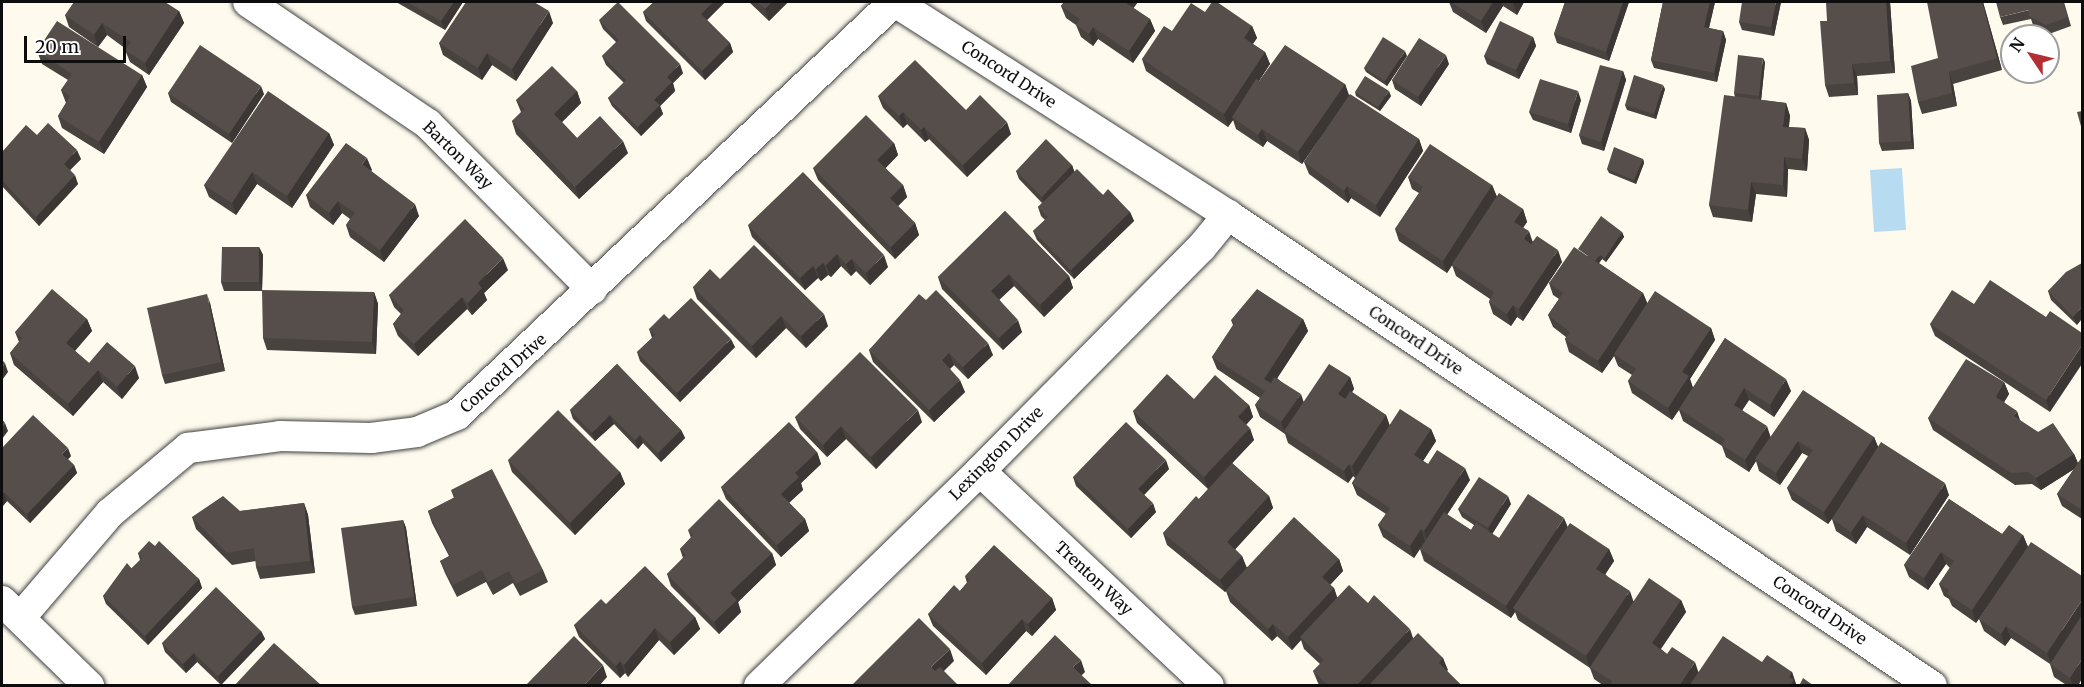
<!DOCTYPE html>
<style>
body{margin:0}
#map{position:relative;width:2084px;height:687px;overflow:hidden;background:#fefbee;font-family:Merriweather,serif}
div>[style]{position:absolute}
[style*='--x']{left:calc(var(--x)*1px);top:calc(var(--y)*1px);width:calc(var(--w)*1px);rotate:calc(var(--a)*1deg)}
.water>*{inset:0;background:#b7dbf1}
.roads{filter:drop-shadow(0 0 2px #404040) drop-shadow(0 0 2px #404040)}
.minor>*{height:30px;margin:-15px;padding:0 15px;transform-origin:15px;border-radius:15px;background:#fff}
.wall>*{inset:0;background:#494340}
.shaded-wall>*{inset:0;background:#3c3734}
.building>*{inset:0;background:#554e4a}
span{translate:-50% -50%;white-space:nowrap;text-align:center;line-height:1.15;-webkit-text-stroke:6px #fff;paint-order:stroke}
.street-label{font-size:16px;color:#0d0d0d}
.frame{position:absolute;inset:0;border:3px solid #0d0d0d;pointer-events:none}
.north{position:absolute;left:2000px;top:24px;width:60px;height:60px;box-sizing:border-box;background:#fff;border:2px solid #9e9e9e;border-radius:50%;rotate:305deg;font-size:16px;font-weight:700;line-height:24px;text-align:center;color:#0d0d0d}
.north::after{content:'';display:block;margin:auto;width:21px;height:27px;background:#b23034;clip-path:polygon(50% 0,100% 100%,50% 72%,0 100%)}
.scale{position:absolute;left:24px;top:36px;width:102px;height:27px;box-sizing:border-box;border:3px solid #0d0d0d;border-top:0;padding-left:8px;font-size:18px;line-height:21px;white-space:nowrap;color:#0d0d0d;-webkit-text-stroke:4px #fff;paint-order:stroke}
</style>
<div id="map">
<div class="water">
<i style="clip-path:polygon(1902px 168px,1906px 230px,1874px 232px,1870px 170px)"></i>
</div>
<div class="roads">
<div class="minor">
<i style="--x:248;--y:2;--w:217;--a:34.1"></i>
<i style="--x:428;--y:124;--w:233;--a:45.2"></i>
<i style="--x:895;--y:2;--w:395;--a:32.6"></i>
<i style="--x:1228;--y:215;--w:847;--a:33.78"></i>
<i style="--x:980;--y:471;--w:314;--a:43.2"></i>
<i style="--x:2;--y:601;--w:122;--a:44.3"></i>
<i style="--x:20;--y:618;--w:138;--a:-49.4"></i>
<i style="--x:110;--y:513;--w:102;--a:-39.8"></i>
<i style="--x:188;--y:448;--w:93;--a:-7.4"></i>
<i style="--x:280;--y:436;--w:91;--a:1.3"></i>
<i style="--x:371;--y:438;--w:46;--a:-7.4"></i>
<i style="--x:417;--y:432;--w:43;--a:-23"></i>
<i style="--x:457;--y:415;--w:601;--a:-43.38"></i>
<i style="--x:759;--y:686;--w:308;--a:-44.2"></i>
<i style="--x:980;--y:471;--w:314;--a:-45.3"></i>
<i style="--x:1201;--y:248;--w:43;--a:-50.7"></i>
</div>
</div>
<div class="wall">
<i style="clip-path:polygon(396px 2px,463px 2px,445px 30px)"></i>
<i style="clip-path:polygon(654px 2px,725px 2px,707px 20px,730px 43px,733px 52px,705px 80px,646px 21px,643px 12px)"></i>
<i style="clip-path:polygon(749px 2px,788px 2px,769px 21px)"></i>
<i style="clip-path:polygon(1064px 2px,1138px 2px,1133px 8px,1150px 19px,1155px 31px,1133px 63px,1098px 39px,1093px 46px,1081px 37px,1076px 25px,1066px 18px,1061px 6px)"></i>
<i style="clip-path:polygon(1449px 2px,1524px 2px,1517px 15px,1503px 6px,1486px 33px,1453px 12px)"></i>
<i style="clip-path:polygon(1565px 2px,1629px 2px,1609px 61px,1557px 43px,1554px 34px)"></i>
<i style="clip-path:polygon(1663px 2px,1715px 2px,1709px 28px,1723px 31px,1726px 40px,1717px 82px,1654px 68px,1651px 60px)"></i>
<i style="clip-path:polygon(1781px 2px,1774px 36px,1742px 30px,1739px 22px)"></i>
<i style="clip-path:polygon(1890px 2px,1895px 73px,1857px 76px,1858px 95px,1829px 97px,1825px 85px,1827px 21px)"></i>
<i style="clip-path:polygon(1983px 2px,2002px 70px,1953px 84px,1957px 106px,1922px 114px,1918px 102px,1938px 58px)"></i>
<i style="clip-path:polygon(2064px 2px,2071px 26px,2049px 34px,2033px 25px,2031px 19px,2003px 25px,2000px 17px)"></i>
<i style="clip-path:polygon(179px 11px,184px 23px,149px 75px,130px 62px,125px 50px,126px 49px,107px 35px,98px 47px,69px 27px,65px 15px)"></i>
<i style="clip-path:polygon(1205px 12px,1252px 26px,1257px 38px,1253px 44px,1265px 52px,1270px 64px,1259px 81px,1345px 84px,1349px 95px,1419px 139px,1423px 151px,1380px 217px,1351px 198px,1348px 203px,1309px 174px,1304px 162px,1325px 131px,1302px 164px,1267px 141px,1263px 147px,1236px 129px,1233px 120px,1228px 127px,1146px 71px,1142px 59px,1172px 31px)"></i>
<i style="clip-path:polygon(599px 20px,683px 73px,673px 83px,675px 91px,660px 106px,663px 114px,641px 136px,612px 106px,608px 98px,624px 83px,606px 65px,602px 56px,616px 42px,603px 29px)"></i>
<i style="clip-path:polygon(553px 23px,516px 81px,492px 65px,482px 80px,443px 55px,439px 43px)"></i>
<i style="clip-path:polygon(1533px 37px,1536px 46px,1519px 79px,1487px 64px,1484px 56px)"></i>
<i style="clip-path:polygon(37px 51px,142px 75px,147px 87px,104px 154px,62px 128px,58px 116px,66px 103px,61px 90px,68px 80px,42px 64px)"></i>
<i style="clip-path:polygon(1407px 56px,1387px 86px,1366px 72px,1364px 68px)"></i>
<i style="clip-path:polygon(1765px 62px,1761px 100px,1786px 103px,1790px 116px,1789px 127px,1805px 128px,1809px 140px,1807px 171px,1788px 169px,1787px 197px,1756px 194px,1752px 222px,1713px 217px,1709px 205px,1735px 97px,1734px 93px)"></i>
<i style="clip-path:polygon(1449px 64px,1421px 106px,1395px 89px,1392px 80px)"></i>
<i style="clip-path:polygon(1623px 71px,1626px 80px,1604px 151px,1582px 144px,1579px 135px)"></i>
<i style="clip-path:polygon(1665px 89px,1656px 119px,1627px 110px,1625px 105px)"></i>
<i style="clip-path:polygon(577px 91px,581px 103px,562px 122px,577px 138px,628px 153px,579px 199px,516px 134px,512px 121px,521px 112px,516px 100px)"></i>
<i style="clip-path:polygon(1355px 92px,1391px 96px,1380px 111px,1356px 96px)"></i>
<i style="clip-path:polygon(168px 93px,264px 94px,232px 143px,171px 102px)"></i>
<i style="clip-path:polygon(1908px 93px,1911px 101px,1914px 149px,1882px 151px,1879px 143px)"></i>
<i style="clip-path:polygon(878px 96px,966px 110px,1011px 134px,967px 177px,929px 139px,925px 142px,907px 124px,903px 128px,883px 108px)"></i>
<i style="clip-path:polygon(1581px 100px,1571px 133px,1533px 120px,1529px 112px)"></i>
<i style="clip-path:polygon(329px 133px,334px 145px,292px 208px,257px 184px,236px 215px,209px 197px,204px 185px)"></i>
<i style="clip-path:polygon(37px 135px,81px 159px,70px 170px,78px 184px,39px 226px,2px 186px,2px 152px)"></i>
<i style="clip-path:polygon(894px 143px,898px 155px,885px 168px,903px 185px,907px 197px,898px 206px,915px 223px,919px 235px,895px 259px,818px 180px,813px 168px)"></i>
<i style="clip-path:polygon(1643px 159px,1644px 163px,1636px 184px,1609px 173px,1607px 169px)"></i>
<i style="clip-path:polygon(1072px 165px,1074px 171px,1103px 195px,1130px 212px,1134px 221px,1074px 279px,1037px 240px,1033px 231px,1045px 220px,1041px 216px,1038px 207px,1042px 203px,1019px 179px,1016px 171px)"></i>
<i style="clip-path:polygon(372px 170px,371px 171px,419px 216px,384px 262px,350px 237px,346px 225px,350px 219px,342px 213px,333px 225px,310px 207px,306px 195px)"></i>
<i style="clip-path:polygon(1408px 177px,1492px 185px,1497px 197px,1523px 209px,1527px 222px,1523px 227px,1533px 242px,1562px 262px,1523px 321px,1517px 317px,1511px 326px,1493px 314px,1489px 302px,1490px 299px,1456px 276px,1452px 265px,1447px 273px,1399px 241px,1395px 229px,1419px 193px,1412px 189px)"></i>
<i style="clip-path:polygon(1005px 211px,1069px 276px,1073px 288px,1044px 317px,1014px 286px,999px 299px,1022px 332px,1003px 350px,942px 289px,938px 277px)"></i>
<i style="clip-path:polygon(748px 225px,888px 267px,870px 285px,856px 271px,851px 276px,841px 266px,831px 277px,828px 275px,821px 281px,818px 278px,805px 290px,752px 237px)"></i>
<i style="clip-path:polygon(1622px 232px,1624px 237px,1606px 262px,1602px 259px,1599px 263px,1643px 293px,1647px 303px,1711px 328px,1715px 340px,1690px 379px,1693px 388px,1725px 338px,1791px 391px,1774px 417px,1749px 400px,1742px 410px,1770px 437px,1874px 437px,1878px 447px,1949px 495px,1910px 555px,1867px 527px,1856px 544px,1836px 531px,1832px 519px,1828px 524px,1792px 500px,1787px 488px,1808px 456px,1802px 453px,1780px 485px,1759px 471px,1756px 461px,1749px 472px,1726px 457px,1722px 446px,1683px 421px,1679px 410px,1672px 420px,1632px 393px,1628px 381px,1632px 375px,1618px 366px,1614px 356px,1602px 373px,1569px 352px,1565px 339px,1566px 337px,1553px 327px,1548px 315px,1559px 299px,1553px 295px,1549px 283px)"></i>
<i style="clip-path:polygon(259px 247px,263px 255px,262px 291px,224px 291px,221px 282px)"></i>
<i style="clip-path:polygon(2082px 263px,2077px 325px,2051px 300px,2048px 291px)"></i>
<i style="clip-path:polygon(508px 270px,484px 293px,487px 300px,472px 315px,467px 309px,418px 356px,398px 336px,393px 324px,401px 314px,394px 307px,389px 295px)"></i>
<i style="clip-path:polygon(720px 279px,828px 326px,806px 348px,786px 328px,756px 358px,697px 299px,693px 287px)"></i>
<i style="clip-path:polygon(374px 292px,378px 304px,376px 354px,267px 350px,263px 338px)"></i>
<i style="clip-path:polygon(926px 300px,993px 355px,968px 379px,954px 365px,950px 369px,965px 392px,934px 422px,873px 362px,869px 350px)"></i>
<i style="clip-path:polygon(210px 303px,225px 371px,165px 384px,162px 375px)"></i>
<i style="clip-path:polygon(1974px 304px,2046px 317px,2050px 412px,1935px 336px,1930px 324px)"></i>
<i style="clip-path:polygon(87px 319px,92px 331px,75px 351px,89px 363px,139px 378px,122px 399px,103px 382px,73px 416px,14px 365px,10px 353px,19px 342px,15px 332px)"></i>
<i style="clip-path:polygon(669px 319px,735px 347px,680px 402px,640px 361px,637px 352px,652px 338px,649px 329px)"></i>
<i style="clip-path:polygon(1303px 319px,1308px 331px,1277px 378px,1303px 402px,1350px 377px,1354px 389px,1352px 392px,1386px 415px,1390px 426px,1431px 429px,1436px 441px,1423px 461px,1428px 464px,1470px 480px,1447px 515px,1471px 530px,1474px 525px,1462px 517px,1458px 509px,1511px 504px,1492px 534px,1499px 538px,1568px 527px,1609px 549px,1614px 561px,1605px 574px,1633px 601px,1681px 600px,1686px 612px,1661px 649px,1667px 654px,1698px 672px,1762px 662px,1792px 672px,1796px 684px,1796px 686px,1604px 686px,1594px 679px,1590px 668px,1518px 620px,1515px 612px,1511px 618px,1424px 561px,1420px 549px,1414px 558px,1383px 537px,1378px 525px,1386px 514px,1357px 495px,1352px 483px,1355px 478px,1353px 476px,1348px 483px,1288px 443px,1285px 434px,1260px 417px,1255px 405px,1260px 398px,1217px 369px,1212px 357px,1233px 325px,1231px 320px)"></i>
<i style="clip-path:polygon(617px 364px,681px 430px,685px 438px,661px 462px,643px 443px,638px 449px,614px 424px,595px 441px,573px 419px,570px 410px)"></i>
<i style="clip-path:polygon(2004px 382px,2009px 394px,2004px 402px,2020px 421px,2074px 454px,2078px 463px,2082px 458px,2082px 519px,2062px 506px,2057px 494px,2074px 469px,2041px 490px,2032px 484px,2015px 485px,1933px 430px,1928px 418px)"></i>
<i style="clip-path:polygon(1194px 399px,1249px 405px,1253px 417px,1246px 425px,1254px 440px,1232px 463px,1269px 496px,1273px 508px,1235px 549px,1242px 556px,1246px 567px,1339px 559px,1343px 571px,1330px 585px,1334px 588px,1337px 597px,1368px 603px,1413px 638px,1443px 658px,1447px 671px,1462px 686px,1320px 686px,1318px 683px,1313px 671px,1320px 664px,1304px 649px,1301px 640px,1292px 650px,1277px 636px,1272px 641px,1230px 602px,1226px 591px,1225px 592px,1167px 545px,1163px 533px,1199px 499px,1208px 489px,1137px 423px,1133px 411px)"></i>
<i style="clip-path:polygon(795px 417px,922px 422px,876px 469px,846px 439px,827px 457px,800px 429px)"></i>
<i style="clip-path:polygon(2px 448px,71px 456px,68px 459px,74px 465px,77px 473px,30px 523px,7px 501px,2px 507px)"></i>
<i style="clip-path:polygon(817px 452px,821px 464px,801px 483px,803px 490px,789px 503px,805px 519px,809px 531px,781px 557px,726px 499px,721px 487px)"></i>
<i style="clip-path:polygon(508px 460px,620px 472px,625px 484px,575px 535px,512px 472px)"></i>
<i style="clip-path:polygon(1169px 469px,1144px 495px,1156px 512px,1131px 538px,1076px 486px,1073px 477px)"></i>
<i style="clip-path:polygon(451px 490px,543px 570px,548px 582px,520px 596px,513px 583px,493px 595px,486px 582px,457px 597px,445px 573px,440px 561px,449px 556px,432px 523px,428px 511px,454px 498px)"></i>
<i style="clip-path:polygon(1949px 499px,2002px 534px,2023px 535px,2082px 678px,2078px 686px,2068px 686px,2054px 677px,2050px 664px,2011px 638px,2005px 646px,1984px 631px,1979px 619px,2017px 562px,1976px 623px,1952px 606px,1949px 599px,1944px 596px,1939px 584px,1950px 568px,1946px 564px,1928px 590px,1909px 577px,1904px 565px)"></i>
<i style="clip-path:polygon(304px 503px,308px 515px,315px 573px,260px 579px,256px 567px,256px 561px,232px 565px,196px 529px,192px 517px)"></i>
<i style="clip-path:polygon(403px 520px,406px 528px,417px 606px,355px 615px,352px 607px)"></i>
<i style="clip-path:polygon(688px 530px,772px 553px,776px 565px,738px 602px,741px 612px,719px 634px,671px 586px,667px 574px,683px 558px,680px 549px,691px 538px)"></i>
<i style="clip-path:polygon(155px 546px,199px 579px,202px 588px,148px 645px,106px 604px,103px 596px,140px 560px,138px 553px)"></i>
<i style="clip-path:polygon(965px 576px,1052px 598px,1056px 610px,1032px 636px,1026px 631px,986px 675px,933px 626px,928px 614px,960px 591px,967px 583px)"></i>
<i style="clip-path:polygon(606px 604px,695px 617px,700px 629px,674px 655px,659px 640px,628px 677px,625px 673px,620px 678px,579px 637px,574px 625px)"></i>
<i style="clip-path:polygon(261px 631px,265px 639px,221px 685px,197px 662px,186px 673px,165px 652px,162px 643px)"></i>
</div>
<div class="shaded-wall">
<i style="clip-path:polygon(454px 2px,463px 2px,445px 30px,441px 21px)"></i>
<i style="clip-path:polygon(713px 2px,725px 2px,704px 23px,701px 14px)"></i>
<i style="clip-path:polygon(772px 2px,788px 2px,769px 21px,765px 9px)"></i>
<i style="clip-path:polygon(1125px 2px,1138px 2px,1129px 14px)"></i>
<i style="clip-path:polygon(1493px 2px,1501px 2px,1503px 6px,1486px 33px,1481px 21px)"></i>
<i style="clip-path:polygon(1513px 2px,1524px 2px,1517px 15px,1513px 3px)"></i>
<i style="clip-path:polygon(1623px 2px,1629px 2px,1609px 61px,1606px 52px)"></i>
<i style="clip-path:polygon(1710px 2px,1715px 2px,1707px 36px,1704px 27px)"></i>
<i style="clip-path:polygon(1776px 2px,1781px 2px,1774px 36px,1771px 27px)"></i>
<i style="clip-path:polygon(1886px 2px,1890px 2px,1895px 73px,1890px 61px)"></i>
<i style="clip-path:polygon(1982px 2px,1983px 2px,2002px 70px,1997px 58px)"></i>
<i style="clip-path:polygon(179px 11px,184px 23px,149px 75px,145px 63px)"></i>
<i style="clip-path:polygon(549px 11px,553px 23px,516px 81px,512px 69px)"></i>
<i style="clip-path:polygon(1150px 19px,1155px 31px,1133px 63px,1129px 51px)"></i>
<i style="clip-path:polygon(102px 23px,107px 35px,98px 47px,94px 35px)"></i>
<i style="clip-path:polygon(1252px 26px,1257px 38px,1248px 50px,1244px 38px)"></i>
<i style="clip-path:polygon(1093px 27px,1098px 39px,1093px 46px,1089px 34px)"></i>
<i style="clip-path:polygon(1723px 31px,1726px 40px,1717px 82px,1714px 73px)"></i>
<i style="clip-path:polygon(1533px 37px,1536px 46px,1519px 79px,1516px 70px)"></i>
<i style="clip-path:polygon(730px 43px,733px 52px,705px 80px,702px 71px)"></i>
<i style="clip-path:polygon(1405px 51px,1407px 56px,1387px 86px,1385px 81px)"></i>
<i style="clip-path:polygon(1265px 52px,1270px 64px,1234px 118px,1232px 117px,1233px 120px,1228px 127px,1224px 114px)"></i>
<i style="clip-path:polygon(487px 53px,492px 65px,482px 80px,478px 68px)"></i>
<i style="clip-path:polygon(1446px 55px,1449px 64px,1421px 106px,1418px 97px)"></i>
<i style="clip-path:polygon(1763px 58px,1765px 62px,1761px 101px,1759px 96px)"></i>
<i style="clip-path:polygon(680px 64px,683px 73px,673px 83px,675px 91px,660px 106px,663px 114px,641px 136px,638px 127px,667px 77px)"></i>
<i style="clip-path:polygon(1852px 64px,1857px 76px,1858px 95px,1854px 83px)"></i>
<i style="clip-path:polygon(1623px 71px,1626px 80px,1604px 151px,1601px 142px)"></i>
<i style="clip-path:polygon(1949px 72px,1953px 84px,1957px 106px,1952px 93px)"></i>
<i style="clip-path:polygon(142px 75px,147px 87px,104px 154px,99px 142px)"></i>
<i style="clip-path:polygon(1345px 84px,1349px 96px,1302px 164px,1298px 152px)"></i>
<i style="clip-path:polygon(1663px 85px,1665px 89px,1656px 119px,1654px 114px)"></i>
<i style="clip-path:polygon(261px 86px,264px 94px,232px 143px,229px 134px)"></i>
<i style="clip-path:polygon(577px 91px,581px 103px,558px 126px,554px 114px)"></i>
<i style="clip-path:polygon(1389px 91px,1391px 96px,1380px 111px,1378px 107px)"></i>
<i style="clip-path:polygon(1578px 91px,1581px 100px,1571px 133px,1568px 124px)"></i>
<i style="clip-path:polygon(1908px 93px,1911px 101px,1914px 149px,1911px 141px)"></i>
<i style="clip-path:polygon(1786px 103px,1790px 116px,1787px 139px,1783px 127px)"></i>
<i style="clip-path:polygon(903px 112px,907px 124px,903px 128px,899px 116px)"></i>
<i style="clip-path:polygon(1007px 122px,1011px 134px,967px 177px,963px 165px)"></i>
<i style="clip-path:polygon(924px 127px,929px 139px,925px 142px,921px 130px)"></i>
<i style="clip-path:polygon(1805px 128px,1809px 140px,1807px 171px,1802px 159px)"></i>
<i style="clip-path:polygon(1262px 129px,1267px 141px,1263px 147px,1258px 135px)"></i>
<i style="clip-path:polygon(329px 133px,334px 145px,292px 208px,287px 196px)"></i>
<i style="clip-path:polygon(1419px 139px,1423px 151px,1380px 217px,1376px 205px)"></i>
<i style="clip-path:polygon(623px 141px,628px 153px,579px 199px,575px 187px)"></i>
<i style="clip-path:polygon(894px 143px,898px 155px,882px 172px,877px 160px)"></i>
<i style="clip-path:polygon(77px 150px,81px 159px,67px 173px,64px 164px)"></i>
<i style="clip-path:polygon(1784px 157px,1788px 169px,1787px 197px,1783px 185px)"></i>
<i style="clip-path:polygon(367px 158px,372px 170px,366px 176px,362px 164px)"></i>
<i style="clip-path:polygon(1643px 159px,1644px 163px,1636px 184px,1634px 180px)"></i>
<i style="clip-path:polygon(1072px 165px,1075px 174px,1045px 205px,1042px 197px)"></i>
<i style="clip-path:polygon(252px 172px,257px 184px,236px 215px,232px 203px)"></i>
<i style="clip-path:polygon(75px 175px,78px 184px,39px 226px,36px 217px)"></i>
<i style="clip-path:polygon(1751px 182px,1756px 194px,1752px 222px,1748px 210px)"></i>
<i style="clip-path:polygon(903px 185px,907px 197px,894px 210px,890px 198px)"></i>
<i style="clip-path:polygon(1492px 185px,1497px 197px,1447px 273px,1443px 261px)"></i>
<i style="clip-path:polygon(1347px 186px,1351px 198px,1348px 203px,1344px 191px)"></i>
<i style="clip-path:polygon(338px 201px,342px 213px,333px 225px,329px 213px)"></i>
<i style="clip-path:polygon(415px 204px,419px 216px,384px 262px,380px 250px)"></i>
<i style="clip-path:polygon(1523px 209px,1527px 222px,1519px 234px,1514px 222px)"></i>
<i style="clip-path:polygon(1130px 212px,1134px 221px,1074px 279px,1071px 270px)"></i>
<i style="clip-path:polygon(915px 223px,919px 235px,895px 259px,891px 247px)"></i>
<i style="clip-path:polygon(1529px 231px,1533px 243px,1528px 251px,1524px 239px)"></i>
<i style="clip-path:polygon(1622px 232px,1624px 237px,1606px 262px,1605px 258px)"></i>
<i style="clip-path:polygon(259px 247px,263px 255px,262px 291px,259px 282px)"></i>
<i style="clip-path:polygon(1558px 250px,1562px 262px,1523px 321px,1519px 309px)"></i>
<i style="clip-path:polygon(837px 254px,841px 266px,831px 277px,826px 265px)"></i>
<i style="clip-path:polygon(884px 255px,888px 267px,870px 285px,866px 273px)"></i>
<i style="clip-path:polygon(1600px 255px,1602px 259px,1596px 267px,1595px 262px)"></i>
<i style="clip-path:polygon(503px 258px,508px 270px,484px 293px,487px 300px,472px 315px,468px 303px,478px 283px)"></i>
<i style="clip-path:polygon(852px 259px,856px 271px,851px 276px,846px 264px)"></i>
<i style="clip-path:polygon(823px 263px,828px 275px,821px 281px,816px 269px)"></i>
<i style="clip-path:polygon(813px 266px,818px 278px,805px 290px,800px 278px)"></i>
<i style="clip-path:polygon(1009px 274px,1014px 286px,996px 303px,991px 291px)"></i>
<i style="clip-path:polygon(1069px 276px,1073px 288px,1044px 317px,1040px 305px)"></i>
<i style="clip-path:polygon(374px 292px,378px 304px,376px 354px,372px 342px)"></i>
<i style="clip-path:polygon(1643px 293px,1648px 305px,1614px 354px,1614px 356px,1602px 373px,1598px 361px)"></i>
<i style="clip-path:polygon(207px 294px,210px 303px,225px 371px,221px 362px)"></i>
<i style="clip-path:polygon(462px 297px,467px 309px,418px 356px,414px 344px)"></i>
<i style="clip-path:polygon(1513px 305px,1517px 317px,1511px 326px,1507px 314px)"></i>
<i style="clip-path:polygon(2082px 307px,2082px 319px,2077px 325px,2073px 317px)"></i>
<i style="clip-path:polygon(824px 314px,828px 326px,806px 348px,801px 336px)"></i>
<i style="clip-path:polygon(781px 316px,786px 328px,756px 358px,752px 346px)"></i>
<i style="clip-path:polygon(87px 319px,92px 331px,71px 355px,66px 343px)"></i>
<i style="clip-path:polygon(1303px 319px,1308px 331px,1269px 391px,1264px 379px)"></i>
<i style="clip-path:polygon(1018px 320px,1022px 332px,1003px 350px,999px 338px)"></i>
<i style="clip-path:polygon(1711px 328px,1715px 340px,1690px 379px,1693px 388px,1672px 420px,1668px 408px,1682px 372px)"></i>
<i style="clip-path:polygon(731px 339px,735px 347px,680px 402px,677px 393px)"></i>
<i style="clip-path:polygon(988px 343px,993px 355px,968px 379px,963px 367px)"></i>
<i style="clip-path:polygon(2082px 345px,2082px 364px,2050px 412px,2046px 400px)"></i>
<i style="clip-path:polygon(949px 353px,954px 365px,946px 372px,942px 360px)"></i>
<i style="clip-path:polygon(5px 363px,8px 372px,2px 380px,2px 368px)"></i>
<i style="clip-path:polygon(135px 366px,139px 378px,122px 399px,117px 387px)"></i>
<i style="clip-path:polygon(98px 370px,103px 382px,73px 416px,68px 404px)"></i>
<i style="clip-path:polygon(1350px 377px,1354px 389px,1343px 406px,1338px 394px)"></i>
<i style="clip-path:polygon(1786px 379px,1791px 391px,1774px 417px,1770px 405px)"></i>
<i style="clip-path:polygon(960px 380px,965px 392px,934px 422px,929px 410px)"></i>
<i style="clip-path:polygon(2004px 382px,2009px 394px,2000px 409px,1996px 397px)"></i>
<i style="clip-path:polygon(1744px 388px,1749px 400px,1738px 417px,1734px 405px)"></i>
<i style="clip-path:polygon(1301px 394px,1305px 406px,1285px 432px,1281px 422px)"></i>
<i style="clip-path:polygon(1249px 405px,1253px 417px,1242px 429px,1238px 417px)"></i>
<i style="clip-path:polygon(918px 410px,922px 422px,876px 469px,871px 457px)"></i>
<i style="clip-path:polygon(2017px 411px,2021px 423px,2014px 416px)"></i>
<i style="clip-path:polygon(610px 415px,614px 424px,595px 441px,592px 433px)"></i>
<i style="clip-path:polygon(1386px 415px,1390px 427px,1356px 478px,1352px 466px)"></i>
<i style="clip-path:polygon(5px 423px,8px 431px,2px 439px,2px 427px)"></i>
<i style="clip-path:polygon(841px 426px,846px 439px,827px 457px,823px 445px)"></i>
<i style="clip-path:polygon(1767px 426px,1771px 438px,1755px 459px,1756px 461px,1749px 472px,1745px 460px)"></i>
<i style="clip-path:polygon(1250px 428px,1254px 440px,1208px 489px,1204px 477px)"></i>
<i style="clip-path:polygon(1431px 429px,1436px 441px,1419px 467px,1414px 455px)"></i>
<i style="clip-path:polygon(681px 430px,685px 438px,661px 462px,658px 453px)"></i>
<i style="clip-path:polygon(640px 435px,643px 443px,638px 449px,635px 440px)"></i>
<i style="clip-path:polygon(1874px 437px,1879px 449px,1828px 524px,1824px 512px)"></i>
<i style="clip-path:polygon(1798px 441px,1802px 453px,1780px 485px,1776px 473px)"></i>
<i style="clip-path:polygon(68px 448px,71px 456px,65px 462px,62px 454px)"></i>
<i style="clip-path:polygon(817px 452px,821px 464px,801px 483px,803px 490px,785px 506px,781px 494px,795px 473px)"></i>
<i style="clip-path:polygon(2074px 454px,2079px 466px,2041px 490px,2036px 478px)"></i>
<i style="clip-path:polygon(1166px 460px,1169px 469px,1141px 498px,1138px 489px)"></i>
<i style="clip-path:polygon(1349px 464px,1353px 476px,1348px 483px,1344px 471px)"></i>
<i style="clip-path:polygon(74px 465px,77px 473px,30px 523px,27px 514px)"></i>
<i style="clip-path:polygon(1465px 468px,1470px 480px,1428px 543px,1424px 531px)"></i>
<i style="clip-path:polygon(620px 472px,625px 484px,575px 535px,570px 523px)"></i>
<i style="clip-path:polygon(1945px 483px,1949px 495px,1910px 555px,1906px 543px)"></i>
<i style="clip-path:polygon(4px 492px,7px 501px,2px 507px,2px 494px)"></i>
<i style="clip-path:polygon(1269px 496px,1273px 508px,1231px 554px,1227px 542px)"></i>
<i style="clip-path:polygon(1508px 496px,1511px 504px,1491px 536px,1488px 528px)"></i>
<i style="clip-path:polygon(304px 503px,308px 515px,315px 573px,310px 561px)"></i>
<i style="clip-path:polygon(1153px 503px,1156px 512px,1131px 538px,1128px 529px)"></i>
<i style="clip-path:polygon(1863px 515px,1867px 527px,1856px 544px,1851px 532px)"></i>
<i style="clip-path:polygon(1564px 518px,1569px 530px,1513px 608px,1515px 612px,1511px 618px,1506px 606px)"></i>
<i style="clip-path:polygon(805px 519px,809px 531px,781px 557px,777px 545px)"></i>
<i style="clip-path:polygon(403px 520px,406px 528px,417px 606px,414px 597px)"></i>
<i style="clip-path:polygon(1421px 529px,1425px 541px,1414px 558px,1410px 546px)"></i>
<i style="clip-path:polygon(2023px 535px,2028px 547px,1976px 623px,1972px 610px)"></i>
<i style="clip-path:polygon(1609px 549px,1614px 561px,1601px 581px,1596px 569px)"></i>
<i style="clip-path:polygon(1941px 552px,1946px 564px,1928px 590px,1924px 578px)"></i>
<i style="clip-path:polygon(772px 553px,776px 565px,738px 602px,741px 612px,719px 634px,714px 622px,730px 593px)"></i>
<i style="clip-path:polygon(1242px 556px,1247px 568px,1225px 592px,1220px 580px)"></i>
<i style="clip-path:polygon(1339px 559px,1343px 571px,1326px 589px,1322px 577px)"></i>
<i style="clip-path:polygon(199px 579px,202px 588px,148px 645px,145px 636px)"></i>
<i style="clip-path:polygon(1334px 588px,1338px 600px,1300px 637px,1301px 640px,1292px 650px,1288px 637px)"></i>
<i style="clip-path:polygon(1630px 591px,1634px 603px,1590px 667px,1590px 668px,1586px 656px)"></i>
<i style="clip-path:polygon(1052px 598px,1056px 610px,1032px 636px,1028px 624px)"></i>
<i style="clip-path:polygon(1681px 600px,1686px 612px,1656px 655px,1652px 643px)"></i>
<i style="clip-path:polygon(2082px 600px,2082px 618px,2052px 665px,2047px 653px)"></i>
<i style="clip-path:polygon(695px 617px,700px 629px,674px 655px,670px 642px)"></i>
<i style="clip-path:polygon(1022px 619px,1026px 631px,986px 675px,982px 663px)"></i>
<i style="clip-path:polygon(1273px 624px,1277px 636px,1272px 641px,1268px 629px)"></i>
<i style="clip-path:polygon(2006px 626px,2011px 638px,2005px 646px,2001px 634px)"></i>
<i style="clip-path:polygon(655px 628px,659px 640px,628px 677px,624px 665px)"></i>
<i style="clip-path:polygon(1410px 629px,1414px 641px,1372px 686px,1356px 686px)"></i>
<i style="clip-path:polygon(261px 631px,265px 639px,221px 685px,218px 676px)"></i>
<i style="clip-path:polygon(950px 649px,954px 661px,936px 679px,931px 667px)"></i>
<i style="clip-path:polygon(194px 653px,197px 662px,186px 673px,183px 664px)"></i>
<i style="clip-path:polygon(1443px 658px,1448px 670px,1443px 675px,1439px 663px)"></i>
<i style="clip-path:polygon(2082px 659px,2082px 678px,2078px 686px,2073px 686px,2070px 678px)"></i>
<i style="clip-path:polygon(1081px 660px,1085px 672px,1078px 679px,1073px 667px)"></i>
<i style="clip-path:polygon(620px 661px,625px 673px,620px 678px,616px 666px)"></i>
<i style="clip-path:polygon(1695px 662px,1699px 674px,1692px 686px,1679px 686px)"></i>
<i style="clip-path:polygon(603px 665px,607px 677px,599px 686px,583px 686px)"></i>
<i style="clip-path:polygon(1792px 672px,1796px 684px,1796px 686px,1790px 686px,1789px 677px)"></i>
</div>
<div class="building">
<i style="clip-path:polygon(74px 2px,165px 2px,179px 11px,145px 63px,125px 50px,131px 42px,102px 23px,94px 35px,65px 15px)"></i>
<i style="clip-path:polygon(407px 2px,454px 2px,441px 21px)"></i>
<i style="clip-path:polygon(466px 2px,534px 2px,549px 11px,512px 69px,487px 53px,478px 68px,439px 43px)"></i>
<i style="clip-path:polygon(618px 2px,680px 64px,667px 77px,672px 82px,654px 100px,660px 105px,638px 127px,608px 98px,626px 80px,602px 56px,619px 40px,599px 20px)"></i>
<i style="clip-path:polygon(654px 2px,713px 2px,701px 14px,730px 43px,702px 71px,643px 12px)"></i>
<i style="clip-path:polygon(757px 2px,772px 2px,765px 9px)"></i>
<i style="clip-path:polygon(1064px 2px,1125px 2px,1150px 19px,1129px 51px,1093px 27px,1089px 34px,1076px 25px,1080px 19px,1061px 6px)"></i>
<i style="clip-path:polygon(1212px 2px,1217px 2px,1252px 26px,1244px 38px,1265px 52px,1224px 114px,1142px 59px,1164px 26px,1172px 31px,1191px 3px,1205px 12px)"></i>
<i style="clip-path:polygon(1451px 2px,1493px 2px,1481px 21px)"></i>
<i style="clip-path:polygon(1565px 2px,1623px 2px,1606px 52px,1554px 34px)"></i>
<i style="clip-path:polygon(1663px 2px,1710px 2px,1704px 27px,1723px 31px,1714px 73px,1651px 60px)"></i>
<i style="clip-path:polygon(1742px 2px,1776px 2px,1771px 27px,1739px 22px)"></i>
<i style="clip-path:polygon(1826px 2px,1886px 2px,1890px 61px,1852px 64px,1854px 83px,1825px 85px,1820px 21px,1827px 21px)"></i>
<i style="clip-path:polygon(1927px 2px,1982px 2px,1997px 58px,1949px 72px,1952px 93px,1918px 102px,1911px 66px,1938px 58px)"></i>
<i style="clip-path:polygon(1996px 2px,2063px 2px,2068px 17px,2046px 25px,2029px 16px,2029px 10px,2000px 17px)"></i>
<i style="clip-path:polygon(57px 21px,142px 75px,99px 142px,58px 116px,70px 96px,61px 90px,72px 74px,37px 51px)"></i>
<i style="clip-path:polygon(1500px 21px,1533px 37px,1516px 70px,1484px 56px)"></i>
<i style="clip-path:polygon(1383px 37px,1405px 51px,1385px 81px,1364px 68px)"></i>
<i style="clip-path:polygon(1419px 38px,1446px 55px,1418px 97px,1392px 80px)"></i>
<i style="clip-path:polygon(200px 45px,261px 86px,229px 134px,168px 93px)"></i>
<i style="clip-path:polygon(1285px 45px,1345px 84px,1298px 152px,1262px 129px,1258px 135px,1232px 117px,1256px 79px,1259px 81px)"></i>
<i style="clip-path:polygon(1738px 55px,1763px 58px,1759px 96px,1734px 93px)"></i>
<i style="clip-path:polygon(915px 60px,966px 110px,980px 95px,1007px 122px,963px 165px,924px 127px,921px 130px,903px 112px,899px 116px,878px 96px)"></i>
<i style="clip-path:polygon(1600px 65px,1623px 71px,1601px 142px,1579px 135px)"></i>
<i style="clip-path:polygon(552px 66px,577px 91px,554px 114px,577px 138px,600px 116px,623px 141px,575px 187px,512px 121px,525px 109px,516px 100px)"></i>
<i style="clip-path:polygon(1634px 75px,1663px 85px,1654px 114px,1625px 105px)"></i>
<i style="clip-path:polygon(1365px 76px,1389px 91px,1378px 107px,1355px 92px)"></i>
<i style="clip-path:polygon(1540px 79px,1578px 91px,1568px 124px,1529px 112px)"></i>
<i style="clip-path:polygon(268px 91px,329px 133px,287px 196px,252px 172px,232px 203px,204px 185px)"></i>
<i style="clip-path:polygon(1908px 93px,1911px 141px,1879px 143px,1877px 95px)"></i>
<i style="clip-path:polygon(1350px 94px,1419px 139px,1376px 205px,1347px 186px,1344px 191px,1304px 162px)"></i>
<i style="clip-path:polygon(1724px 95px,1786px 103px,1783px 127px,1805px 128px,1802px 159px,1784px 157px,1783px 185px,1751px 182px,1748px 210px,1709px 205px)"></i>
<i style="clip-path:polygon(2082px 111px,2082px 130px,2077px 112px)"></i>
<i style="clip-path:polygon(866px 115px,894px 143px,877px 160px,903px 185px,890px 198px,915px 223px,891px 247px,813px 168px)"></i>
<i style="clip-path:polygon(48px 123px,77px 150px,64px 164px,75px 175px,36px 217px,2px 180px,2px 152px,26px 125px,37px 135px)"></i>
<i style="clip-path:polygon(1046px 139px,1072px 165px,1042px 197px,1016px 171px)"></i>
<i style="clip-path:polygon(346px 143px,367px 158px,362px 164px,415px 204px,380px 250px,346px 225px,355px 213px,338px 201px,329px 213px,306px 195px)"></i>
<i style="clip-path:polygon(1430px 144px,1492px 185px,1443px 261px,1395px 229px,1423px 187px,1408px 177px)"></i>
<i style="clip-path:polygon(1614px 147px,1643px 159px,1634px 180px,1607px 169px)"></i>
<i style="clip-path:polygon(1077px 169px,1103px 195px,1108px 189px,1130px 212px,1071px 270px,1033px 231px,1048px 217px,1038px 207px)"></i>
<i style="clip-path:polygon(803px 172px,884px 255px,866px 273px,852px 259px,846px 264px,837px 254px,826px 265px,823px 263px,816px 269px,813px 266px,800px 278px,748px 225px)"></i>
<i style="clip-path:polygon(1499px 193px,1523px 209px,1514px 222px,1529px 231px,1524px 239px,1531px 244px,1537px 236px,1558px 250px,1519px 309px,1513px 305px,1507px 314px,1489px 302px,1494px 292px,1452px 264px)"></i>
<i style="clip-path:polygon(1005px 211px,1069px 276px,1040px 305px,1009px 274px,991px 291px,1018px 320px,999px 338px,938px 277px)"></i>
<i style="clip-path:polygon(1601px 216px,1622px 232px,1605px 258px,1600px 255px,1595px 261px,1578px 249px)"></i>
<i style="clip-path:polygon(465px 219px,503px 258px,478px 283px,482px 288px,468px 303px,462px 297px,414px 344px,393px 324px,404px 310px,389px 295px)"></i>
<i style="clip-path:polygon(754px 245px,824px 314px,801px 336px,781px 316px,752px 346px,693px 287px,710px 269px,720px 279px)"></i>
<i style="clip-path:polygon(222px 247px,259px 247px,259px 282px,221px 282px)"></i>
<i style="clip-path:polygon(1574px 247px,1643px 293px,1598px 361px,1565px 339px,1570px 332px,1548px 315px,1563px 293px,1549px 283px)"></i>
<i style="clip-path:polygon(2082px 263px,2082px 307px,2073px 317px,2048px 291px,2066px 272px)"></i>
<i style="clip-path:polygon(1990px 280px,2046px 317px,2050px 311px,2082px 333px,2082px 345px,2046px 400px,1930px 324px,1952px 290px,1974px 304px)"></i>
<i style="clip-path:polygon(52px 289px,87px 319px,66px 343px,89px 363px,107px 342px,135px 366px,117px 387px,98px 370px,68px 404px,10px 353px,22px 338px,15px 332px)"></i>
<i style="clip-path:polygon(1257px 289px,1303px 319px,1264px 379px,1271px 383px,1274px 377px,1301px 394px,1281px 422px,1255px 405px,1265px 391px,1212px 357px,1235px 323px,1231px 320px)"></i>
<i style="clip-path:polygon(262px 290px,374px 292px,372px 342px,263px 338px)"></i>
<i style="clip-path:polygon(936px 290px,988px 343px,963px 367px,949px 353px,942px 360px,960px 380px,929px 410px,869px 350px,919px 294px,926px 300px)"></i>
<i style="clip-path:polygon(1655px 291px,1711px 328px,1682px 372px,1689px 376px,1668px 408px,1628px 381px,1636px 369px,1614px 354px)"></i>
<i style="clip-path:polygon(207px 294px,221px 362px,162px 375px,147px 308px)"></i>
<i style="clip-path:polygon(691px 298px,731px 339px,677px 393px,637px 352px,655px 335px,649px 329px,664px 314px,669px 319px)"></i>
<i style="clip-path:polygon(1725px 338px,1786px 379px,1770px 405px,1744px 388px,1734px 405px,1767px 426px,1745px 460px,1722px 445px,1725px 439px,1679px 409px)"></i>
<i style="clip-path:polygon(860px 352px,918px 410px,871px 457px,841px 426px,823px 445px,795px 417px)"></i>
<i style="clip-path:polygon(1966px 359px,2004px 382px,1996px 397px,2017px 411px,2014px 416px,2038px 432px,2053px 423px,2074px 454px,2036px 478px,2028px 472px,2011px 473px,1928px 418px)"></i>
<i style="clip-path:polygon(2px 360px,5px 363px,2px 368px)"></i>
<i style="clip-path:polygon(617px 364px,681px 430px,658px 453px,640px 435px,635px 440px,610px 415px,592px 433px,570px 410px)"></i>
<i style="clip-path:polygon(1329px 364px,1350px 377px,1338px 394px,1345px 399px,1350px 391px,1386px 415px,1352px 466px,1349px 464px,1344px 471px,1284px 431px)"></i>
<i style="clip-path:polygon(1167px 374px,1194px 399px,1215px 375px,1249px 405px,1238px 417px,1250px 428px,1204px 477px,1133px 411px)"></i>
<i style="clip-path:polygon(1803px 390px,1874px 437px,1824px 512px,1787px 488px,1813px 450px,1798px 441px,1776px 473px,1755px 459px)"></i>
<i style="clip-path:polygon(1400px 409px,1431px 429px,1414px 455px,1428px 464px,1437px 450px,1465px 468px,1424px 531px,1421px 529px,1410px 546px,1378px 525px,1390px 508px,1352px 483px)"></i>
<i style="clip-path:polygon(558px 410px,620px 472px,570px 523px,508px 460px)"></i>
<i style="clip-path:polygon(33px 415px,68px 448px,62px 454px,74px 465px,27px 514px,4px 492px,2px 494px,2px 448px)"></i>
<i style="clip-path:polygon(2px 419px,5px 423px,2px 427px)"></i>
<i style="clip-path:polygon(789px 422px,817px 452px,795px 473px,799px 477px,781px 494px,805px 519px,777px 545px,721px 487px)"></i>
<i style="clip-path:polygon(1126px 422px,1166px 460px,1138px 489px,1153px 503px,1128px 529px,1073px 477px)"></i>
<i style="clip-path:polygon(1881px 442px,1945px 483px,1906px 543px,1863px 515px,1851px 532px,1832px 519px)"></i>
<i style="clip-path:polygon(2082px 457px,2082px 510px,2057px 494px)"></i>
<i style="clip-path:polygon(1232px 463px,1269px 496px,1227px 542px,1242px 556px,1220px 580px,1163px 533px,1196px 496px,1199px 499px)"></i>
<i style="clip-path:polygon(492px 469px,543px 570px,516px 584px,509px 571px,488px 582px,482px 570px,453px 585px,440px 561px,450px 556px,428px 511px,455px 497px,451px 490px)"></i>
<i style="clip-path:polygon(1479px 477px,1508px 496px,1488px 528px,1458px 509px)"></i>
<i style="clip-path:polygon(1528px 494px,1564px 518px,1506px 606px,1420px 549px,1444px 512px,1471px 530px,1476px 523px,1499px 538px)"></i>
<i style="clip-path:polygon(223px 496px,240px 511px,304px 503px,310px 561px,256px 567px,254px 548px,227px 553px,192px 517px)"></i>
<i style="clip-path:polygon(719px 499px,772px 553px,730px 593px,737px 600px,714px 622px,667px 574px,686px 555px,680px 549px,693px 535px,688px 530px)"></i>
<i style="clip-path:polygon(1949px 499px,2002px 534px,2009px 525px,2023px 535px,1972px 610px,1947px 594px,1949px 590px,1939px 584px,1954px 561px,1941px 552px,1924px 578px,1904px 565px)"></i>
<i style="clip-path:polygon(1294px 517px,1339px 559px,1322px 577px,1334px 588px,1288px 637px,1273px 624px,1268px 629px,1226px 590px)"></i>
<i style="clip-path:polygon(403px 520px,414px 597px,352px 607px,341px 528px)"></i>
<i style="clip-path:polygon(1570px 523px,1609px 549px,1596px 569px,1630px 591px,1586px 656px,1513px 608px)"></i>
<i style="clip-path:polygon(149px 541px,155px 546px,159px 541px,199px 579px,145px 636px,103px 596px,127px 563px,132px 569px,142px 558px,138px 553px)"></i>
<i style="clip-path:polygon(2031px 542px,2082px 576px,2082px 600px,2047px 653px,2006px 626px,2001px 634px,1979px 619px)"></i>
<i style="clip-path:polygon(994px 545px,1052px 598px,1028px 624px,1022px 619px,982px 663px,928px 614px,954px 585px,960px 591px,969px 580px,965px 576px)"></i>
<i style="clip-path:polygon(645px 566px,695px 617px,670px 642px,655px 628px,624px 665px,620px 661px,616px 666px,574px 625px,601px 599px,606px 604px)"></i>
<i style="clip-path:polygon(1649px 578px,1681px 600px,1652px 643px,1667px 654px,1672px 647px,1695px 662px,1679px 686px,1609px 686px,1612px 681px,1590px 667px)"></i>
<i style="clip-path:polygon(1349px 585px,1368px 603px,1374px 595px,1410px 629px,1356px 686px,1329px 686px,1313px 671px,1324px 660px,1300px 637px)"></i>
<i style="clip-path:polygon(216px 587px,261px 631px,218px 676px,194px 653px,183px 664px,162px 643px)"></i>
<i style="clip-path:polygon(2082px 615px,2082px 659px,2070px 678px,2050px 664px)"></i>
<i style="clip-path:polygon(919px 618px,950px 649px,931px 667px,935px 671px,940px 667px,959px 686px,853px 686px,852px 685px)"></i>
<i style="clip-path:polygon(1418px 633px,1443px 658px,1439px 663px,1462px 686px,1368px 686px)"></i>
<i style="clip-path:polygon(1055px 635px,1081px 660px,1073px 667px,1092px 685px,1091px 686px,1007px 686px)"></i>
<i style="clip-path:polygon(574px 636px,603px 665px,583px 686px,525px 686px)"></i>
<i style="clip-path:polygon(1723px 636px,1762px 662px,1767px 655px,1792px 672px,1789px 677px,1794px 680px,1790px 686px,1689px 686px)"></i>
<i style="clip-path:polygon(274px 643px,321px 685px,321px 686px,234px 686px)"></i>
<i style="clip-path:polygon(1803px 678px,1814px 686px,1799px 686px)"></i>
</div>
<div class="street-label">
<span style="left:1009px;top:74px;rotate:33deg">Concord Drive</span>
<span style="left:458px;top:155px;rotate:44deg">Barton Way</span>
<span style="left:1416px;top:340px;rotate:34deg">Concord Drive</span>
<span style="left:503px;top:373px;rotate:-42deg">Concord Drive</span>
<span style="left:996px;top:453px;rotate:-45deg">Lexington Drive</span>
<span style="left:1094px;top:578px;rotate:43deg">Trenton Way</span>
<span style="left:1820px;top:610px;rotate:34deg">Concord Drive</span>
</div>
<div class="frame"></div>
<div class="north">N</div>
<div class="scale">20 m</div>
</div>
